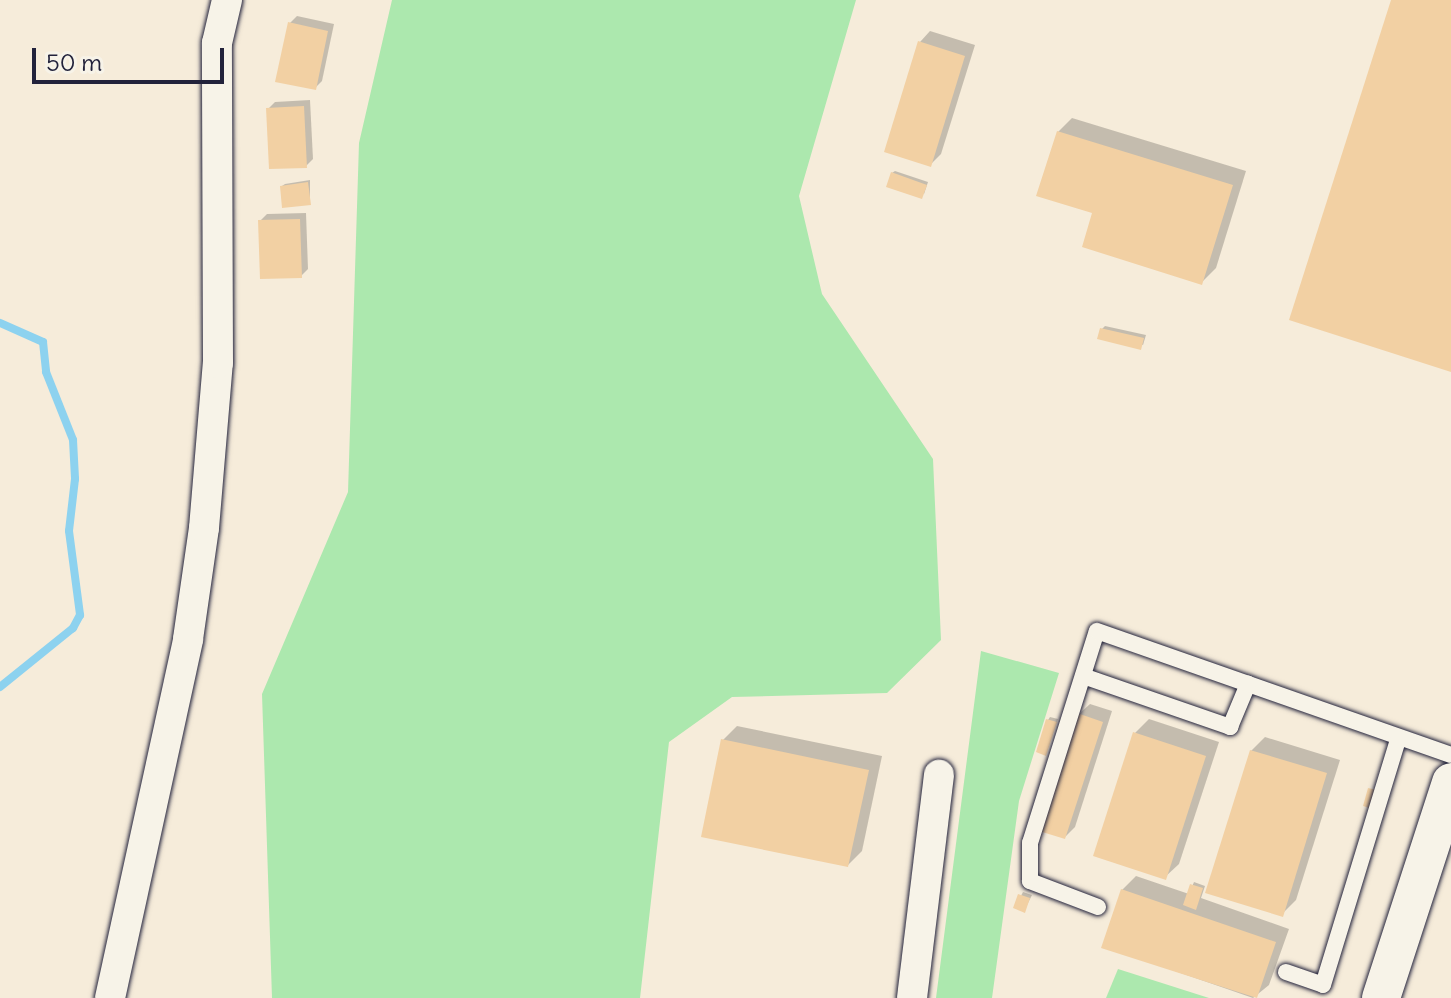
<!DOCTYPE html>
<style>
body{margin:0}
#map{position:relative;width:1451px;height:998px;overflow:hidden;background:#f6ecda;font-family:Delius,sans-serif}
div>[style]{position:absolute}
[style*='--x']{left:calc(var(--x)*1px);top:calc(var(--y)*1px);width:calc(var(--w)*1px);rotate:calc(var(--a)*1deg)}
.green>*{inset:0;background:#ace8ae}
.shadow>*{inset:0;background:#0003}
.stream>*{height:8px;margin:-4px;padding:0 4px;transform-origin:4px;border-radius:4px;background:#8dd2ef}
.building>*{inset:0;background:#f2d0a3}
.roads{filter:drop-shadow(0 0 2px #22223b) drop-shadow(0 0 2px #22223b)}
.service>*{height:16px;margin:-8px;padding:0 8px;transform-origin:8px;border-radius:8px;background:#f7f3e8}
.minor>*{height:30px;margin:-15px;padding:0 15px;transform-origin:15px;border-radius:15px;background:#f7f3e8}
.tertiary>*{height:38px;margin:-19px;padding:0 19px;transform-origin:19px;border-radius:19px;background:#f7f3e8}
span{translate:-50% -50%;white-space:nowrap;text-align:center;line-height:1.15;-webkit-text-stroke:6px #f7f3e8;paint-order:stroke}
.scale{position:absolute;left:32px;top:48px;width:192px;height:36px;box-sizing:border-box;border:4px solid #22223b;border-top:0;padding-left:10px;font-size:24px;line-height:28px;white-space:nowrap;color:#22223b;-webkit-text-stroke:6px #f7f3e8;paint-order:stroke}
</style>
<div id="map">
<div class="green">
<i style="clip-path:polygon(392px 0,856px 0,799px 196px,822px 294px,933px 459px,941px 640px,887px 693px,732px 697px,669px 742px,640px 998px,272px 998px,262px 694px,348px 492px,359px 143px)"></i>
<i style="clip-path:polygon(981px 651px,1059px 673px,1019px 801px,992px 998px,936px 998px)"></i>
<i style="clip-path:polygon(1118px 969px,1209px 998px,1106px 998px)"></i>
</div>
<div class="shadow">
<i style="clip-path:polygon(297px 16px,334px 24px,322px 81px,315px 88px,290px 23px)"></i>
<i style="clip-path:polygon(930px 31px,975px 45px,941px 154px,930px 165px,920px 42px)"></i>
<i style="clip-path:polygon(310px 100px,313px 159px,306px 166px,268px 109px,275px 102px)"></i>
<i style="clip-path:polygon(1072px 118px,1246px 171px,1216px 268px,1202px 282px,1058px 132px)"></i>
<i style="clip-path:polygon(895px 171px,928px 182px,924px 194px,892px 173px)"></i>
<i style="clip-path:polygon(310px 180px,310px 203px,282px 186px,285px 184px)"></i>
<i style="clip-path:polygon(306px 213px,308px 269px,301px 276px,260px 221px,267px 214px)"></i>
<i style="clip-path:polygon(1105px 326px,1146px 335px,1143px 345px,1102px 329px)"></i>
<i style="clip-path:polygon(1090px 704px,1112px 711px,1075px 827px,1065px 837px,1079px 714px)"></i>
<i style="clip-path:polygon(1050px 717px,1058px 719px,1046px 753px,1048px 720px)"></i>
<i style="clip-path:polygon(1149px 719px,1219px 742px,1179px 864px,1165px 877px,1135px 733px)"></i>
<i style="clip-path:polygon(737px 726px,882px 756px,862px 851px,848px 865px,723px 740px)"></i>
<i style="clip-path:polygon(1265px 737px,1340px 760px,1296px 900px,1282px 914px,1251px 751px)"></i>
<i style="clip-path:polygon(1136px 876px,1189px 894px,1194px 882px,1205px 886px,1201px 898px,1289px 929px,1269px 985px,1253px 998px,1103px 946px,1122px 890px)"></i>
<i style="clip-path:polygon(1023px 892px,1032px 895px,1024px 911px,1015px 907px)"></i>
</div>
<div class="stream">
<i style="--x:0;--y:323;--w:47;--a:23.8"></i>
<i style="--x:43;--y:342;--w:30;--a:84"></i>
<i style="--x:46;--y:372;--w:73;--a:68.3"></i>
<i style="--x:73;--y:440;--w:39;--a:87"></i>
<i style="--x:75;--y:479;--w:52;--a:96.6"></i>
<i style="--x:69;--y:531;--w:85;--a:82.5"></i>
<i style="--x:80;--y:615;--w:15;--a:118"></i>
<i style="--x:73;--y:628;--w:94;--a:141.1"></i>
</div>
<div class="building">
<i style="clip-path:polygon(1391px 0,1451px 0,1451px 372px,1289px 320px)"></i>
<i style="clip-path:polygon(288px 22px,328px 31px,316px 90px,275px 82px)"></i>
<i style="clip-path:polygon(918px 41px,965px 56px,931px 167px,884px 152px)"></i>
<i style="clip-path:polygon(304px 106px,307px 168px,269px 169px,266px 108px)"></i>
<i style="clip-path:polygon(1057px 131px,1233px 185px,1202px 285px,1082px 247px,1092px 213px,1036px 196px)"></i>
<i style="clip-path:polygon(891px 172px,927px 185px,922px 199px,886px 187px)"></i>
<i style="clip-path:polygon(308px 182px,311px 205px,282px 208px,280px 186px)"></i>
<i style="clip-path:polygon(300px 219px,302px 278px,260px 279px,258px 220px)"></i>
<i style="clip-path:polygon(1100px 328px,1144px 338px,1141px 350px,1097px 339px)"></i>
<i style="clip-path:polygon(1077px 713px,1103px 722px,1065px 839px,1039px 831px)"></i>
<i style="clip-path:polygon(1046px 719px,1057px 722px,1046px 756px,1036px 752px)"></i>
<i style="clip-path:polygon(1133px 732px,1206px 756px,1166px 880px,1093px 856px)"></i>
<i style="clip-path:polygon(721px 739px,869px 770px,848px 867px,701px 837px)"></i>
<i style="clip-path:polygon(1250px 750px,1327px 773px,1283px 917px,1205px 893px)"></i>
<i style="clip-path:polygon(1368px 788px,1381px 791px,1376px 810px,1363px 806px)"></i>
<i style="clip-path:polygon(1190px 884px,1203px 888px,1196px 910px,1183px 905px)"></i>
<i style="clip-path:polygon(1121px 889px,1276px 942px,1257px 998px,1101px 948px)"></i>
<i style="clip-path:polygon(1018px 894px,1030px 898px,1025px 913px,1013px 908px)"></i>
</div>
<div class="roads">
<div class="service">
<i style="--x:1083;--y:676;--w:156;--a:19.1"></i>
<i style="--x:1230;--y:727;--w:47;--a:-67.3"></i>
<i style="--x:1098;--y:907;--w:73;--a:-159.1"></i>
<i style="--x:1030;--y:881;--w:38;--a:-90"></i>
<i style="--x:1030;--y:843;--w:222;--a:-72.5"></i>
<i style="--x:1097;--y:631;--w:375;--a:19.3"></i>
<i style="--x:1286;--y:972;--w:39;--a:19"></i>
<i style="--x:1323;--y:985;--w:259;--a:-73"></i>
</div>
<div class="minor">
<i style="--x:110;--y:998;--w:367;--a:-77.7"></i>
<i style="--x:188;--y:639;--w:112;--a:-81.8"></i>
<i style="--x:204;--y:528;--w:166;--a:-85.2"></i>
<i style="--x:218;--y:363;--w:320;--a:-90.2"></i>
<i style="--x:217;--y:43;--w:44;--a:-76.9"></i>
<i style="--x:912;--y:998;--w:225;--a:-83.1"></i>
</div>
<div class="tertiary">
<i style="--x:1381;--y:998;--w:227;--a:-72"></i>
</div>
</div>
<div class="scale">50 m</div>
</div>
